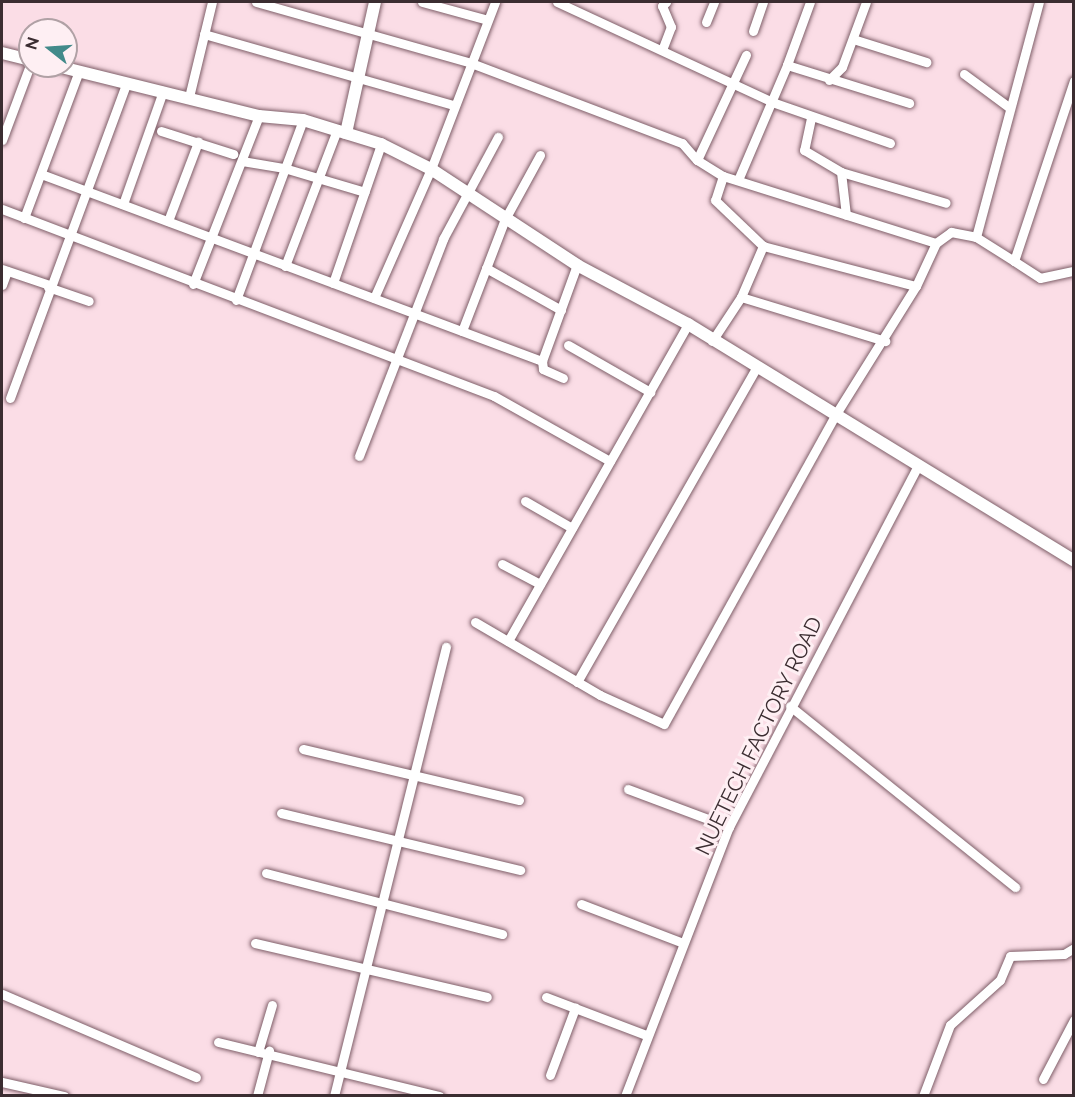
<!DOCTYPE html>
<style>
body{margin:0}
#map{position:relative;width:1075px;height:1097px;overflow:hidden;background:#fbdde6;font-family:Raleway,sans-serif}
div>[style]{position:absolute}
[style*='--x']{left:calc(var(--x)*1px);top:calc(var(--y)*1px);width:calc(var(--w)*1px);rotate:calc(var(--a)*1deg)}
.roads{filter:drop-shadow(0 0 2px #7e5e68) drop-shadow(0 0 2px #7e5e68)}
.minor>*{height:9px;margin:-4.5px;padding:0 4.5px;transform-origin:4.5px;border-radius:4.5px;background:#fff}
.tertiary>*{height:12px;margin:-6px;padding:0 6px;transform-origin:6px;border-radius:6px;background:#fff}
span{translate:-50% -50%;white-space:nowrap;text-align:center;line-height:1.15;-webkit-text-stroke:6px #feeff3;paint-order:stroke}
.street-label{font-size:21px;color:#3b2d31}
.frame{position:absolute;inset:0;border:3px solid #3b2d31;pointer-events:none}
.north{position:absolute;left:18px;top:18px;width:60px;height:60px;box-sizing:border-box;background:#feeff3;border:2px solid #b0a1a5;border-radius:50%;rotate:287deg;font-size:16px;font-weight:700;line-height:24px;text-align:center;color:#3b2d31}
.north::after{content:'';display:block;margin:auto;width:21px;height:27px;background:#428a8a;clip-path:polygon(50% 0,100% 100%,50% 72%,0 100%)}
</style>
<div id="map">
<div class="roads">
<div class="minor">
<i style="--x:256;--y:2;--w:223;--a:15.8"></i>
<i style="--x:471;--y:63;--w:226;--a:20.8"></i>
<i style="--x:682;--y:143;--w:23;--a:49"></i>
<i style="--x:697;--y:160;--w:31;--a:32"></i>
<i style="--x:723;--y:176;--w:25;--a:108"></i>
<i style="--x:715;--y:200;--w:66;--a:43.8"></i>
<i style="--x:422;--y:2;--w:68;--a:15.3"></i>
<i style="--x:557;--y:2;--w:237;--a:24.9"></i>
<i style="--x:772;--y:102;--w:125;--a:19.2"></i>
<i style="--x:810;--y:2;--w:67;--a:110.1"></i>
<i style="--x:787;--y:65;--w:128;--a:17.3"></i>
<i style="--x:706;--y:22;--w:22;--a:-68"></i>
<i style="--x:753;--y:31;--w:31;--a:-71"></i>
<i style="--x:204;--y:34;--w:260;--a:15.9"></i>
<i style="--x:853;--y:39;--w:77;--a:17.5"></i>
<i style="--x:662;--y:50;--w:25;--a:-69"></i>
<i style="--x:671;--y:27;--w:23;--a:-113"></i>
<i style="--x:662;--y:6;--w:6;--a:-45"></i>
<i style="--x:964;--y:74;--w:57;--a:36.5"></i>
<i style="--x:829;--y:80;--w:18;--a:-45"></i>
<i style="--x:842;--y:67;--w:69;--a:-69.7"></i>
<i style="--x:189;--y:97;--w:98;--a:-76.4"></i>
<i style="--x:811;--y:118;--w:33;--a:102"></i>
<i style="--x:804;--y:150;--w:43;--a:30.7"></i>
<i style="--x:841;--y:172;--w:43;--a:83.4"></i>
<i style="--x:161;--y:131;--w:76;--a:17.7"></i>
<i style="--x:2;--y:140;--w:80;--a:-69.5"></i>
<i style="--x:697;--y:160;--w:116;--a:-65"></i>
<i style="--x:242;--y:161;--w:43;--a:9.5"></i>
<i style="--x:284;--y:168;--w:84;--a:16.5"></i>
<i style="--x:841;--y:172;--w:109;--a:16.4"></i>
<i style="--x:41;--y:174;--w:535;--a:20.47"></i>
<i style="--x:723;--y:176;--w:223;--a:17.5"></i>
<i style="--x:738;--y:180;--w:125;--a:-66.9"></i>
<i style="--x:123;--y:204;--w:120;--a:-70.5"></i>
<i style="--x:2;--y:209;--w:526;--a:20.81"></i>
<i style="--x:494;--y:396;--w:133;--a:29.3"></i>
<i style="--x:24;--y:218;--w:157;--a:-69.5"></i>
<i style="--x:168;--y:221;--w:85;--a:-69.2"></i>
<i style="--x:976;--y:237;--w:45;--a:32.3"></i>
<i style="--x:1014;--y:261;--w:190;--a:-71.6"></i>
<i style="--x:1014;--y:261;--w:31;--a:33"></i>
<i style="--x:1040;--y:278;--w:35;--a:-12"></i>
<i style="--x:285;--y:266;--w:146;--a:-69.1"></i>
<i style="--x:486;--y:268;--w:86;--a:29.2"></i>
<i style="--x:2;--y:269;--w:50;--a:18.8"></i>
<i style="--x:333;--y:283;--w:147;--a:-70.9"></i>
<i style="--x:193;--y:284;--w:180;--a:-68.6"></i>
<i style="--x:2;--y:285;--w:15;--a:-70"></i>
<i style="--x:48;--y:287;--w:43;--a:18.9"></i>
<i style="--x:741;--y:297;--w:151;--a:17"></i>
<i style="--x:374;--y:298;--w:141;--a:-66.2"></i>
<i style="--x:431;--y:169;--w:179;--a:-69"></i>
<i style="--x:236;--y:300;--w:192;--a:-69.6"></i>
<i style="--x:462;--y:331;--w:120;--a:-69"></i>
<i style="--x:505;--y:219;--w:73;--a:-61.3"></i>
<i style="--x:712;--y:341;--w:53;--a:-56.6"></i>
<i style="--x:741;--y:297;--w:56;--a:-66.7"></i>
<i style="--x:763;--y:246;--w:158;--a:14.7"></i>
<i style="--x:568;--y:345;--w:95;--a:29.8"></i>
<i style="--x:563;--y:378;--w:22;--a:-156"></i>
<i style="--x:543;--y:369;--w:8;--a:-97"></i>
<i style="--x:542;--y:361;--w:102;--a:-70"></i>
<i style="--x:10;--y:398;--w:337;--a:-69.7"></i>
<i style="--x:359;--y:456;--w:233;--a:-68.8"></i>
<i style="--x:443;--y:239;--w:116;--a:-61.7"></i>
<i style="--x:525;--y:501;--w:54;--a:29.9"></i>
<i style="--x:502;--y:564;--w:43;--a:27.8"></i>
<i style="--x:475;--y:622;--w:145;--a:30.3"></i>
<i style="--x:600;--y:695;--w:70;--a:24.4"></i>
<i style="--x:664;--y:724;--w:351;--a:-61"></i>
<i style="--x:834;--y:417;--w:155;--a:-58"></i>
<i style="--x:916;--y:286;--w:47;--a:-65.1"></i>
<i style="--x:936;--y:243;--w:19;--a:-36"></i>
<i style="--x:951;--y:232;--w:25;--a:11"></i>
<i style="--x:976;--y:237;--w:243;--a:-75"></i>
<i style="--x:508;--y:641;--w:365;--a:-60.4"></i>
<i style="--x:577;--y:682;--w:361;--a:-60.3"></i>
<i style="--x:790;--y:706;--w:289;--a:38.8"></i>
<i style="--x:303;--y:749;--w:222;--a:13.3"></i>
<i style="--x:628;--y:789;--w:108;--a:20.6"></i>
<i style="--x:281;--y:813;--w:246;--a:13.4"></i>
<i style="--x:266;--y:873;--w:244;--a:14.5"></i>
<i style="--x:581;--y:904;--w:109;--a:20.9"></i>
<i style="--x:255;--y:943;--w:238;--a:13.1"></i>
<i style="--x:2;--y:994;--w:211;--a:23.2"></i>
<i style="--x:546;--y:997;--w:107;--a:20.8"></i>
<i style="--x:218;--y:1042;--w:228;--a:13.7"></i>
<i style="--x:258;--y:1052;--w:49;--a:-73.4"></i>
<i style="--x:550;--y:1075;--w:72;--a:-69.5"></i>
<i style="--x:1043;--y:1079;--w:67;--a:-62.3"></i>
<i style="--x:2;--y:1082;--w:64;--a:12.7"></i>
<i style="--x:257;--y:1096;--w:47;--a:-75.1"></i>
<i style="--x:334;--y:1096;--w:463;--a:-76"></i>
<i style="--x:625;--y:1096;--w:288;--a:-68.9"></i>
<i style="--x:729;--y:827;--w:405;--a:-62.4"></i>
<i style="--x:923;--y:1096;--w:76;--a:-69.2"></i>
<i style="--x:950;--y:1025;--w:67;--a:-42"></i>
<i style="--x:1000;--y:980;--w:26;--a:-67"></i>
<i style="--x:1010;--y:956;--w:54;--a:-2.1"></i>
<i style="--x:1064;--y:954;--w:12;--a:-31"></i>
</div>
<div class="tertiary">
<i style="--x:2;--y:53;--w:29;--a:14"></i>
<i style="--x:57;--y:66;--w:208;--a:13.9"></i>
<i style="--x:259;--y:116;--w:44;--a:5.2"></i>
<i style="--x:303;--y:120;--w:82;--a:17.1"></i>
<i style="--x:381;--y:144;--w:56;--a:26.6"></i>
<i style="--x:431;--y:169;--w:175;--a:33.3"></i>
<i style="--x:577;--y:265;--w:126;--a:28"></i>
<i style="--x:688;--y:324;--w:453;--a:31.5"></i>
<i style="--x:346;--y:133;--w:134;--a:-77.5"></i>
</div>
</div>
<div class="street-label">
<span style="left:759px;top:736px;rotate:-64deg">NUETECH FACTORY ROAD</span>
</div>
<div class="frame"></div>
<div class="north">N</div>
</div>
